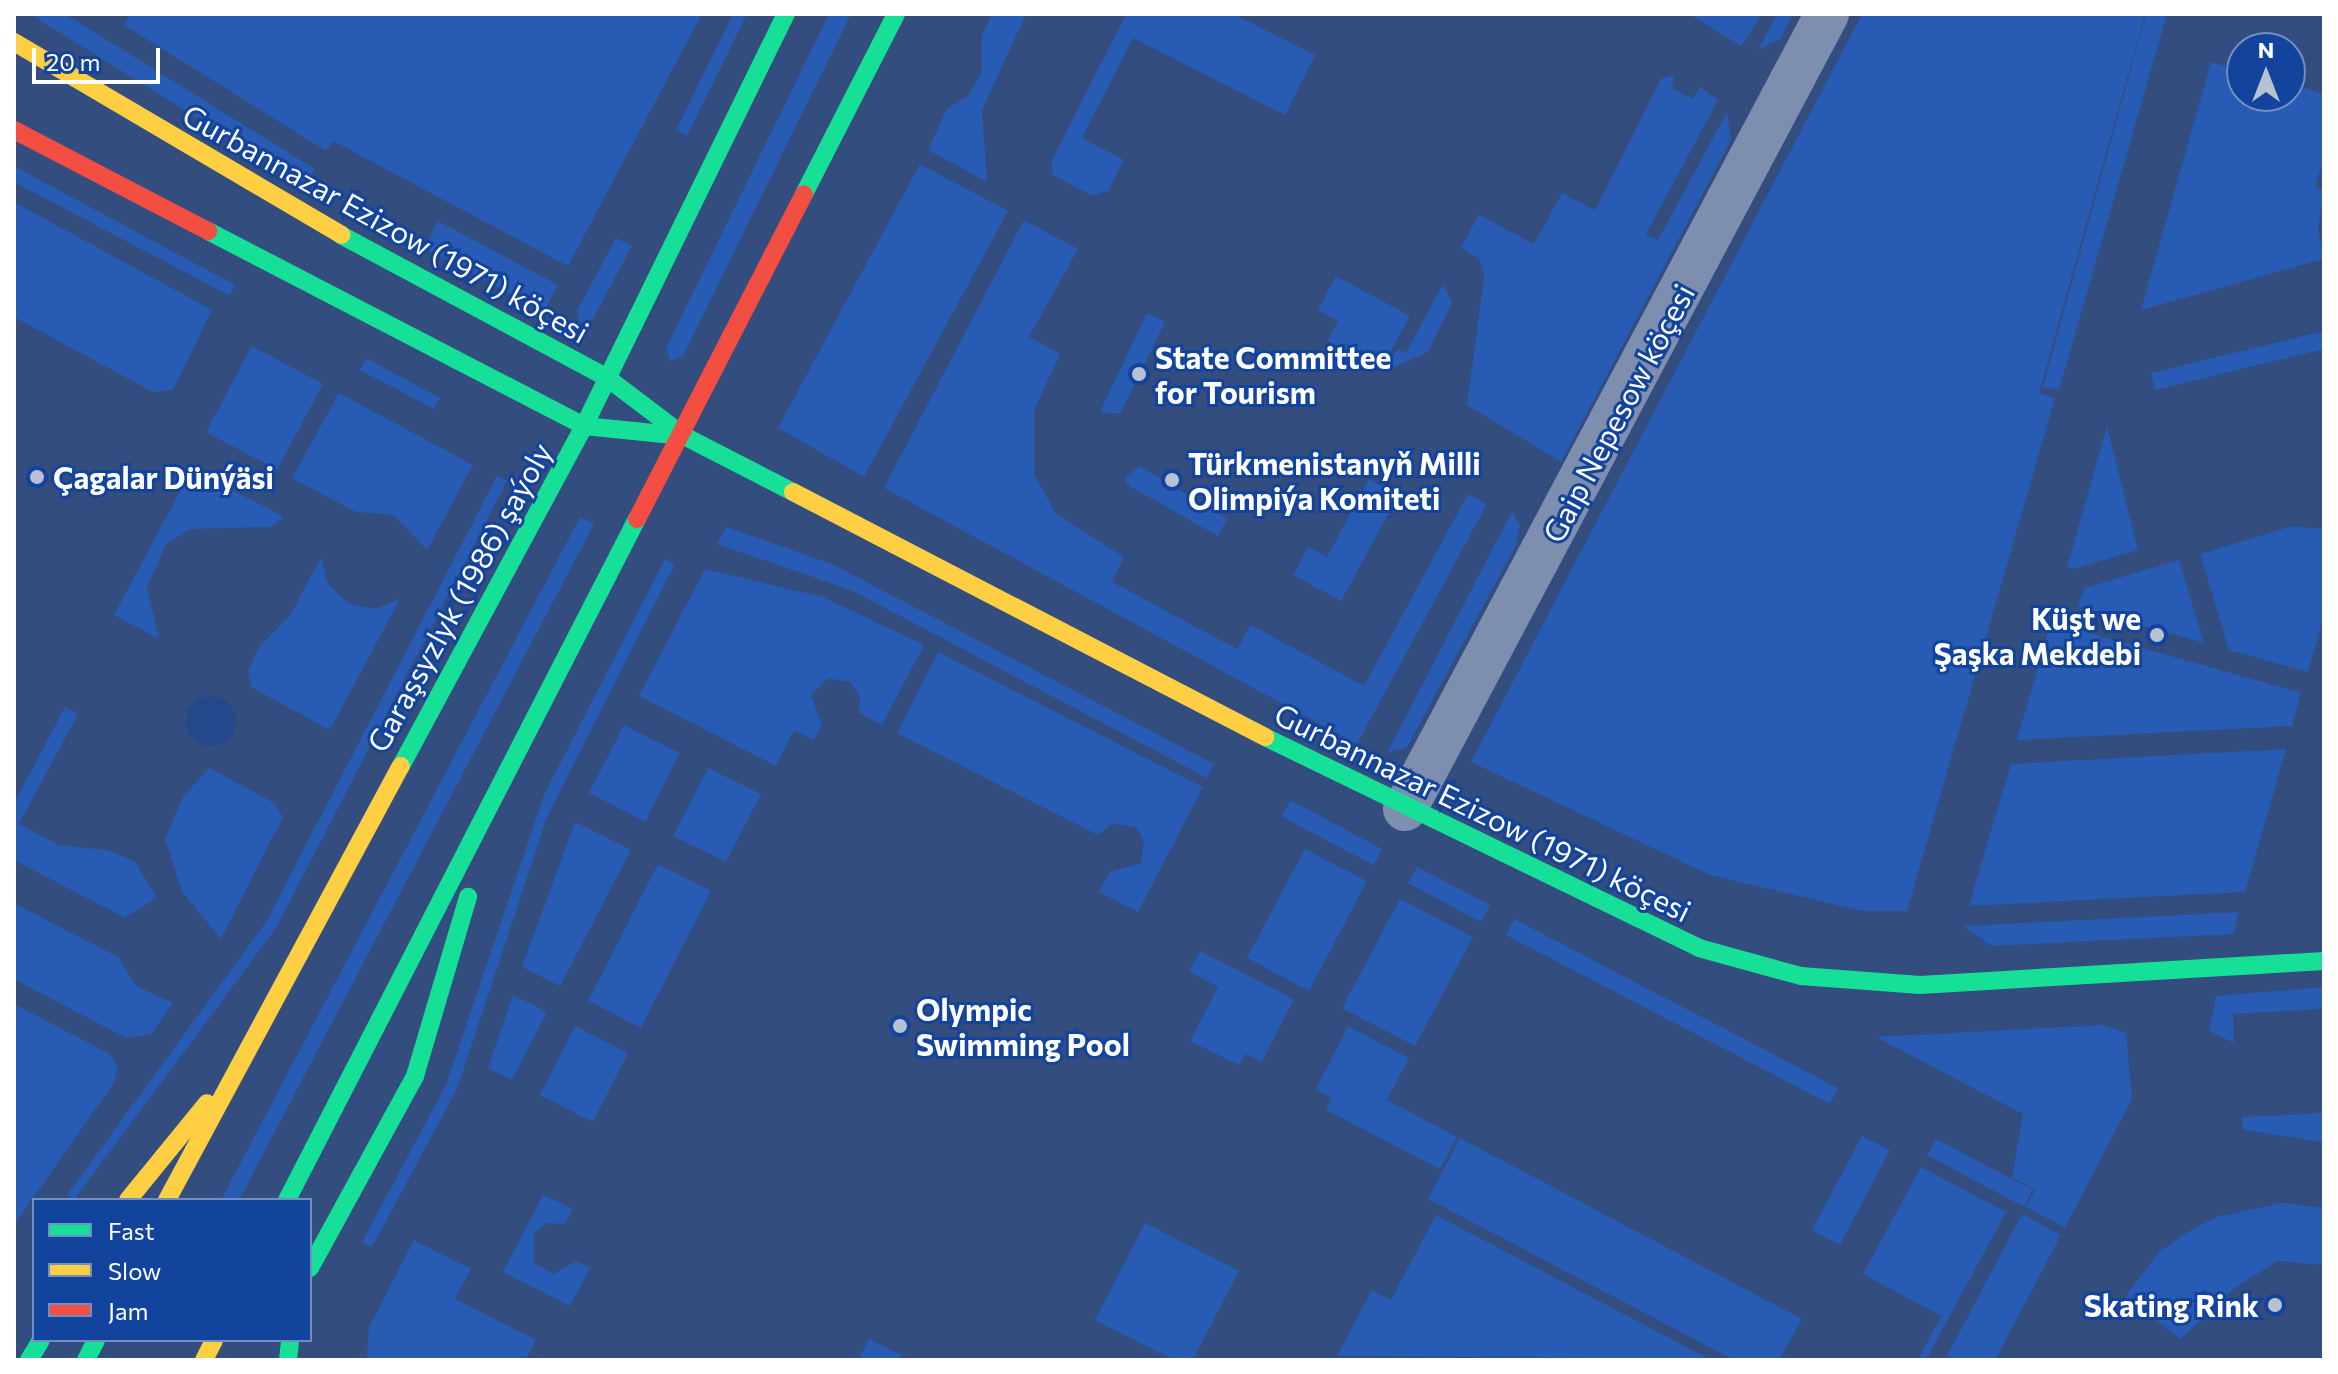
<!DOCTYPE html>
<meta charset="utf-8">
<style>
body{margin:0}
#map{position:relative;width:2338px;height:1374px;overflow:hidden;background:#324d7e;font-family:Commissioner,sans-serif}
div>[style]{position:absolute}
[style*='--x']{left:calc(var(--x)*1px);top:calc(var(--y)*1px);width:calc(var(--w)*1px);rotate:calc(var(--a)*1deg)}
.green>*{inset:0;background:#275bb4}
.water>*{inset:0;background:#24488b}
.round{border-radius:50%}
.street>*{height:44px;margin:-22px;padding:0 22px;transform-origin:22px;border-radius:22px;background:#7d8eaf}
.fast>*{height:18px;margin:-9px;padding:0 9px;transform-origin:9px;border-radius:9px;background:#16e098}
.slow>*{height:18px;margin:-9px;padding:0 9px;transform-origin:9px;border-radius:9px;background:#ffcf43}
.jam>*{height:18px;margin:-9px;padding:0 9px;transform-origin:9px;border-radius:9px;background:#f24e42}
.dots>*{width:22px;height:22px;translate:-50% -50%;box-sizing:border-box;border:4px solid #12449e;border-radius:50%}
span{translate:-50% -50%;white-space:nowrap;text-align:center;line-height:1.15;-webkit-text-stroke:6px #12449e;paint-order:stroke}
.street-label{font-size:30px;color:#fff}
.poi-label{font-size:30px;color:#fff;font-weight:700}
.left{translate:0 -50%;text-align:left}
.right{translate:-100% -50%;text-align:right}
.frame{position:absolute;inset:0;border:16px solid #fff;pointer-events:none}
.legend{position:absolute;left:32px;top:1198px;width:280px;height:144px;box-sizing:border-box;background:#12449e;border:2px solid #718fc5;margin:0;padding:10px 14px;list-style:none;font-size:24px;color:#fff}
.legend li{display:flex;align-items:center;gap:16px;height:40px}
.legend b{width:40px;border:2px solid #718fc5}
.north{position:absolute;left:2226px;top:32px;width:80px;height:80px;box-sizing:border-box;background:#12449e;border:2px solid #718fc5;border-radius:50%;rotate:0deg;font-size:22px;font-weight:700;line-height:32px;text-align:center;color:#fff}
.north::after{content:'';display:block;margin:auto;width:28px;height:36px;background:#b7c1d2;clip-path:polygon(50% 0,100% 100%,50% 72%,0 100%)}
.scale{position:absolute;left:32px;top:48px;width:128px;height:36px;box-sizing:border-box;border:4px solid #fff;border-top:0;padding-left:10px;font-size:24px;line-height:28px;white-space:nowrap;color:#fff;-webkit-text-stroke:6px #12449e;paint-order:stroke}
</style>
<div id="map">
<div class="green">
<i style="clip-path:polygon(30px 14px,65px 14px,315px 169px,305px 185px)"></i>
<i style="clip-path:polygon(130px 14px,702px 14px,568px 266px,333px 141px,326px 151px,124px 25px)"></i>
<i style="clip-path:polygon(733px 14px,747px 14px,687px 136px,676px 130px)"></i>
<i style="clip-path:polygon(829px 14px,851px 14px,683px 356px,670px 361px,666px 348px)"></i>
<i style="clip-path:polygon(992px 14px,1026px 14px,982px 110px,987px 182px,928px 150px,947px 109px,969px 95px,982px 71px,982px 35px)"></i>
<i style="clip-path:polygon(1126px 14px,1234px 14px,1315px 55px,1285px 115px,1133px 38px,1082px 138px,1124px 160px,1108px 191px,1093px 196px,1053px 175px,1051px 162px)"></i>
<i style="clip-path:polygon(1689px 14px,1762px 14px,1741px 46px)"></i>
<i style="clip-path:polygon(1777px 14px,1793px 14px,1780px 39px,1758px 50px)"></i>
<i style="clip-path:polygon(1862px 14px,2145px 14px,2039px 393px,2055px 398px,1907px 911px,1862px 911px,1710px 875px,1471px 762px)"></i>
<i style="clip-path:polygon(2146px 14px,2167px 14px,2059px 390px,2043px 387px)"></i>
<i style="clip-path:polygon(2211px 62px,2242px 71px,2242px 96px,2290px 96px,2290px 84px,2324px 94px,2324px 156px,2315px 187px,2324px 190px,2318px 228px,2324px 259px,2141px 310px)"></i>
<i style="clip-path:polygon(1674px 75px,1672px 88px,1693px 99px,1700px 87px,1718px 100px,1646px 234px,1658px 240px,1727px 112px,1731px 140px,1561px 462px,1467px 405px,1484px 277px,1480px 260px,1461px 247px,1479px 215px,1534px 244px,1562px 193px,1595px 210px,1661px 79px)"></i>
<i style="clip-path:polygon(920px 164px,1008px 211px,864px 477px,778px 428px)"></i>
<i style="clip-path:polygon(14px 166px,235px 285px,230px 296px,14px 182px)"></i>
<i style="clip-path:polygon(14px 202px,212px 310px,173px 390px,153px 392px,14px 317px)"></i>
<i style="clip-path:polygon(1024px 220px,1078px 249px,1029px 337px,1060px 354px,1034px 410px,1034px 474px,1056px 514px,1124px 557px,1112px 582px,1237px 649px,1251px 625px,1364px 686px,1468px 494px,1487px 504px,1357px 744px,884px 488px)"></i>
<i style="clip-path:polygon(438px 221px,558px 285px,544px 311px,424px 248px)"></i>
<i style="clip-path:polygon(616px 238px,632px 246px,593px 319px,580px 323px,577px 311px)"></i>
<i style="clip-path:polygon(1336px 276px,1410px 316px,1381px 369px,1328px 341px,1338px 321px,1318px 310px)"></i>
<i style="clip-path:polygon(1443px 284px,1452px 303px,1428px 352px,1387px 370px,1397px 349px,1406px 353px)"></i>
<i style="clip-path:polygon(1147px 313px,1165px 322px,1120px 414px,1100px 412px)"></i>
<i style="clip-path:polygon(2324px 331px,2324px 349px,2155px 390px,2151px 373px)"></i>
<i style="clip-path:polygon(252px 346px,323px 384px,277px 470px,206px 432px)"></i>
<i style="clip-path:polygon(366px 358px,440px 398px,434px 409px,360px 370px)"></i>
<i style="clip-path:polygon(339px 393px,473px 465px,427px 550px,394px 515px,356px 512px,292px 478px)"></i>
<i style="clip-path:polygon(2107px 426px,2138px 550px,2073px 569px,2067px 567px)"></i>
<i style="clip-path:polygon(1139px 466px,1227px 519px,1218px 536px,1131px 487px,1124px 479px)"></i>
<i style="clip-path:polygon(192px 469px,284px 517px,270px 527px,191px 529px,166px 544px,147px 588px,159px 639px,114px 615px)"></i>
<i style="clip-path:polygon(497px 476px,507px 481px,276px 928px,74px 1200px,67px 1195px,266px 922px)"></i>
<i style="clip-path:polygon(1369px 479px,1399px 495px,1341px 601px,1293px 575px,1308px 547px,1327px 557px)"></i>
<i style="clip-path:polygon(1512px 511px,1520px 525px,1515px 547px,1407px 747px,1387px 753px)"></i>
<i style="clip-path:polygon(580px 517px,594px 524px,239px 1200px,221px 1200px)"></i>
<i style="clip-path:polygon(2292px 526px,2324px 529px,2324px 615px,2308px 672px,2229px 650px,2200px 554px)"></i>
<i style="clip-path:polygon(726px 527px,832px 564px,1214px 764px,1207px 778px,851px 590px,717px 544px)"></i>
<i style="clip-path:polygon(321px 557px,327px 582px,347px 603px,375px 609px,400px 599px,330px 730px,251px 687px,248px 671px,259px 647px,291px 614px)"></i>
<i style="clip-path:polygon(665px 559px,675px 564px,547px 817px,457px 1089px,372px 1247px,362px 1242px,446px 1085px,544px 795px)"></i>
<i style="clip-path:polygon(2179px 560px,2204px 643px,2078px 607px,2084px 588px)"></i>
<i style="clip-path:polygon(705px 569px,823px 597px,924px 645px,882px 725px,859px 713px,860px 696px,850px 682px,828px 678px,811px 695px,822px 725px,814px 740px,794px 730px,776px 766px,639px 696px)"></i>
<i style="clip-path:polygon(2051px 622px,2301px 693px,2292px 726px,2017px 740px)"></i>
<i style="clip-path:polygon(938px 652px,1203px 787px,1138px 912px,1099px 892px,1110px 872px,1141px 863px,1144px 840px,1135px 827px,1112px 824px,1098px 835px,897px 733px)"></i>
<i style="clip-path:polygon(65px 707px,78px 714px,19px 824px,59px 845px,107px 850px,135px 862px,157px 897px,125px 918px,14px 860px,14px 804px)"></i>
<i style="clip-path:polygon(624px 725px,680px 753px,645px 822px,589px 793px)"></i>
<i style="clip-path:polygon(2286px 749px,2245px 892px,1969px 906px,2011px 764px)"></i>
<i style="clip-path:polygon(210px 768px,274px 803px,283px 817px,221px 939px,182px 892px,165px 839px,184px 795px)"></i>
<i style="clip-path:polygon(708px 768px,761px 794px,726px 862px,673px 836px)"></i>
<i style="clip-path:polygon(1290px 800px,1382px 849px,1374px 865px,1282px 817px)"></i>
<i style="clip-path:polygon(575px 822px,631px 850px,560px 986px,522px 967px)"></i>
<i style="clip-path:polygon(1305px 849px,1367px 881px,1309px 991px,1247px 958px)"></i>
<i style="clip-path:polygon(658px 864px,711px 891px,641px 1028px,588px 1001px)"></i>
<i style="clip-path:polygon(1417px 867px,1490px 905px,1481px 922px,1408px 883px)"></i>
<i style="clip-path:polygon(1400px 899px,1473px 937px,1415px 1046px,1342px 1008px)"></i>
<i style="clip-path:polygon(14px 903px,118px 957px,136px 986px,173px 1003px,151px 1034px,126px 1038px,14px 979px)"></i>
<i style="clip-path:polygon(2239px 912px,2233px 934px,1992px 946px,1963px 926px)"></i>
<i style="clip-path:polygon(1514px 919px,1838px 1088px,1830px 1104px,1506px 935px)"></i>
<i style="clip-path:polygon(1200px 951px,1294px 999px,1262px 1062px,1246px 1054px,1239px 1065px,1190px 1041px,1218px 987px,1189px 971px)"></i>
<i style="clip-path:polygon(2324px 987px,2324px 1009px,2233px 1014px,2234px 1043px,2209px 1031px,2216px 996px)"></i>
<i style="clip-path:polygon(513px 995px,547px 1012px,512px 1080px,488px 1068px)"></i>
<i style="clip-path:polygon(14px 1004px,108px 1053px,118px 1066px,114px 1083px,14px 1225px)"></i>
<i style="clip-path:polygon(2102px 1025px,2126px 1033px,2132px 1099px,2065px 1228px,2026px 1207px,2035px 1190px,2012px 1177px,2023px 1114px,1876px 1037px)"></i>
<i style="clip-path:polygon(575px 1026px,628px 1053px,593px 1122px,540px 1095px)"></i>
<i style="clip-path:polygon(1348px 1026px,1409px 1058px,1387px 1100px,1457px 1137px,1440px 1169px,1326px 1110px,1332px 1098px,1316px 1089px)"></i>
<i style="clip-path:polygon(2324px 1113px,2324px 1142px,2243px 1130px,2242px 1117px)"></i>
<i style="clip-path:polygon(1862px 1136px,1890px 1150px,1840px 1245px,1812px 1230px)"></i>
<i style="clip-path:polygon(1460px 1138px,1802px 1319px,1779px 1360px,1734px 1360px,1428px 1199px)"></i>
<i style="clip-path:polygon(1936px 1139px,2033px 1190px,2024px 1207px,1927px 1155px)"></i>
<i style="clip-path:polygon(1921px 1167px,2006px 1212px,1926px 1360px,1918px 1360px,1941px 1316px,1863px 1274px)"></i>
<i style="clip-path:polygon(543px 1195px,573px 1209px,565px 1224px,547px 1223px,534px 1233px,534px 1263px,554px 1274px,576px 1261px,590px 1268px,570px 1306px,503px 1272px)"></i>
<i style="clip-path:polygon(2283px 1203px,2324px 1208px,2324px 1265px,2278px 1261px,2236px 1287px,2181px 1339px,2125px 1297px,2158px 1253px,2186px 1233px,2216px 1217px)"></i>
<i style="clip-path:polygon(2022px 1214px,2061px 1235px,1995px 1360px,1945px 1360px)"></i>
<i style="clip-path:polygon(1436px 1215px,1709px 1359px,1337px 1356px,1372px 1290px,1391px 1300px)"></i>
<i style="clip-path:polygon(1145px 1223px,1239px 1271px,1193px 1360px,1174px 1360px,1095px 1320px)"></i>
<i style="clip-path:polygon(414px 1240px,471px 1269px,455px 1299px,536px 1340px,525px 1360px,367px 1360px,369px 1327px)"></i>
<i style="clip-path:polygon(869px 1339px,903px 1356px,901px 1360px,858px 1360px)"></i>
</div>
<div class="water">
<i class="round" style="left:186px;top:696px;width:50px;height:50px"></i>
</div>
<div class="street">
<i style="--x:1405;--y:809;--w:900;--a:-62.04"></i>
</div>
<div class="fast">
<i style="--x:804;--y:194;--w:202;--a:-62.9"></i>
<i style="--x:208;--y:231;--w:424;--a:27.4"></i>
<i style="--x:584;--y:426;--w:100;--a:5.7"></i>
<i style="--x:341;--y:235;--w:301;--a:28.2"></i>
<i style="--x:606;--y:377;--w:98;--a:37.1"></i>
<i style="--x:684;--y:436;--w:123;--a:27.2"></i>
<i style="--x:1265;--y:737;--w:483;--a:25.9"></i>
<i style="--x:1699;--y:948;--w:106;--a:15.4"></i>
<i style="--x:1801;--y:976;--w:119;--a:4.3"></i>
<i style="--x:1920;--y:985;--w:405;--a:-3.4"></i>
<i style="--x:401;--y:766;--w:386;--a:-61.7"></i>
<i style="--x:584;--y:426;--w:459;--a:-63.9"></i>
<i style="--x:287;--y:1200;--w:766;--a:-62.8"></i>
<i style="--x:310;--y:1268;--w:219;--a:-61.3"></i>
<i style="--x:415;--y:1076;--w:187;--a:-73.5"></i>
<i style="--x:29;--y:1360;--w:23;--a:-59"></i>
<i style="--x:86;--y:1360;--w:22;--a:-63"></i>
<i style="--x:288;--y:1360;--w:20;--a:-84"></i>
</div>
<div class="slow">
<i style="--x:14;--y:42;--w:380;--a:30.5"></i>
<i style="--x:793;--y:492;--w:532;--a:27.43"></i>
<i style="--x:128;--y:1200;--w:125;--a:-50.8"></i>
<i style="--x:167;--y:1200;--w:493;--a:-61.7"></i>
<i style="--x:204;--y:1360;--w:22;--a:-63"></i>
</div>
<div class="jam">
<i style="--x:14;--y:130;--w:219;--a:27.5"></i>
<i style="--x:637;--y:519;--w:365;--a:-62.8"></i>
</div>
<div class="dots">
<i style="left:1139px;top:374px;background:#b7c1d2"></i>
<i style="left:37px;top:477px;background:#b7c1d2"></i>
<i style="left:1172px;top:480px;background:#b7c1d2"></i>
<i style="left:2157px;top:635px;background:#b7c1d2"></i>
<i style="left:900px;top:1026px;background:#b7c1d2"></i>
<i style="left:2275px;top:1305px;background:#b7c1d2"></i>
</div>
<div class="street-label">
<span style="left:386px;top:223px;rotate:29deg">Gurbannazar Ezizow (1971) köçesi</span>
<span style="left:1618px;top:413px;rotate:-62deg">Gaip Nepesow köçesi</span>
<span style="left:459px;top:597px;rotate:-61deg">Garaşsyzlyk (1986) şaýoly</span>
<span style="left:1483px;top:812px;rotate:26deg">Gurbannazar Ezizow (1971) köçesi</span>
</div>
<div class="poi-label">
<span class="left" style="left:1155px;top:374px">State Committee<br>for Tourism</span>
<span class="left" style="left:1188px;top:480px">Türkmenistanyň Milli<br>Olimpiýa Komiteti</span>
<span class="left" style="left:53px;top:477px">Çagalar Dünýäsi</span>
<span class="right" style="left:2141px;top:635px">Küşt we<br>Şaşka Mekdebi</span>
<span class="left" style="left:916px;top:1026px">Olympic<br>Swimming Pool</span>
<span class="right" style="left:2259px;top:1305px">Skating Rink</span>
</div>
<div class="frame"></div>
<ul class="legend">
<li><b style="height:10px;background:#16e098"></b>Fast</li>
<li><b style="height:10px;background:#ffcf43"></b>Slow</li>
<li><b style="height:10px;background:#f24e42"></b>Jam</li>
</ul>
<div class="north">N</div>
<div class="scale">20 m</div>
</div>
